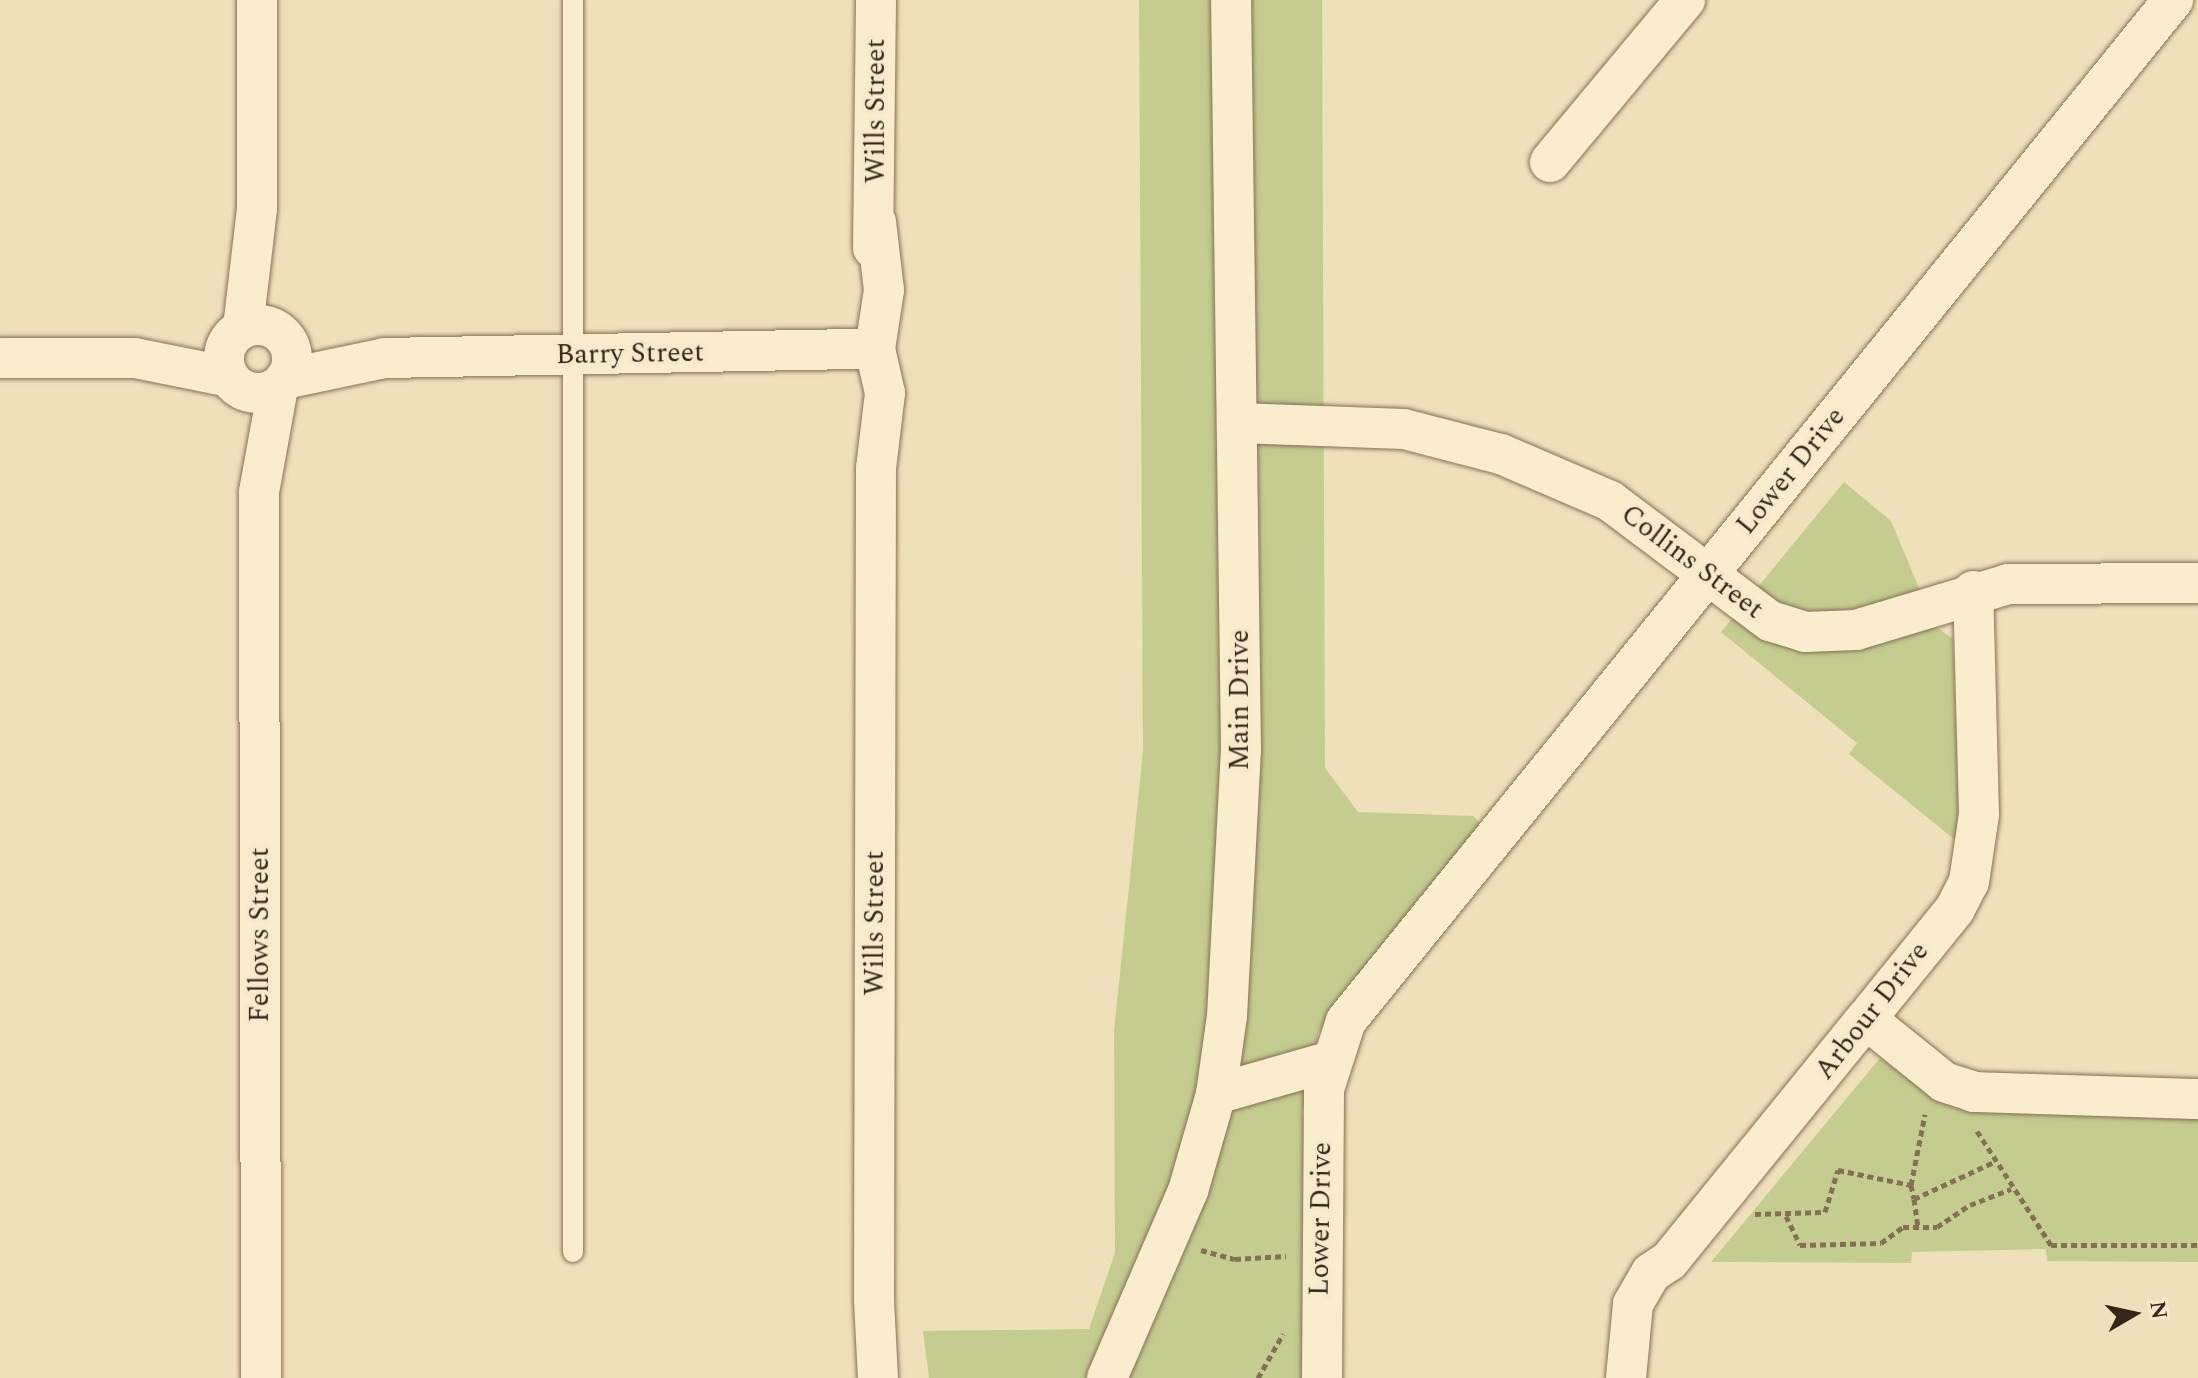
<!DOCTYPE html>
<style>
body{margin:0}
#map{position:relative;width:2198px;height:1378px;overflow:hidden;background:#eee0bb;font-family:Spectral,serif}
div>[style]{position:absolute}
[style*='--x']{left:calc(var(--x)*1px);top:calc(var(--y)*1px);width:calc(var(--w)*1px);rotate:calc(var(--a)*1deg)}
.green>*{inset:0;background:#c4cc90}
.path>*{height:5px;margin-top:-2.5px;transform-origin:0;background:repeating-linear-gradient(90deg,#867055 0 6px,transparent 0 10px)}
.roads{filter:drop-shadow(0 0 2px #867055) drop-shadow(0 0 2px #867055)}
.lane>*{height:20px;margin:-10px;padding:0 10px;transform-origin:10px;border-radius:10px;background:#faedce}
.street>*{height:40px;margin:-20px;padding:0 20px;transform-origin:20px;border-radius:20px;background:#faedce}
.street>.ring{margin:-20px;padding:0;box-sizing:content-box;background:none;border:40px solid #faedce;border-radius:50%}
span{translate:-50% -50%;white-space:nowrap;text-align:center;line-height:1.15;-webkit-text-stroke:8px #f6eacb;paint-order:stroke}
.street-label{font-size:28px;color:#34271a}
.north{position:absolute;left:2094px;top:1274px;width:80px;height:80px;-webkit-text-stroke:6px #f6eacb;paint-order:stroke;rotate:81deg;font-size:22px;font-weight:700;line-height:32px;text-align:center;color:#34271a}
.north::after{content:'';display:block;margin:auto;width:28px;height:36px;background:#34271a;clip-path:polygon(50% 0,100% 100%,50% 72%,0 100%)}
</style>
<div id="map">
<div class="green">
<i style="clip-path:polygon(1139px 0,1322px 0,1325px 768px,1358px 812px,1473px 816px,1481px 824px,1318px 1033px,1302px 1115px,1316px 1149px,1303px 1281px,1306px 1378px,929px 1378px,923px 1331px,1089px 1329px,1115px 1253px,1114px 1031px,1143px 752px)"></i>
<i style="clip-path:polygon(1844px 482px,1891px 521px,1935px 626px,1953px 639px,1960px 844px,1849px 754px,1857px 743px,1721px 632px)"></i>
<i style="clip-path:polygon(1880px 1058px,1931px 1095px,1984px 1111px,2198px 1115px,2198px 1262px,2047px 1261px,2046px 1249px,1912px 1252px,1911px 1263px,1711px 1262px)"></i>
</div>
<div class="path">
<i style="--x:1977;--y:1131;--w:136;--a:57"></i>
<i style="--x:2051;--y:1245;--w:147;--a:0"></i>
<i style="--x:1911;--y:1185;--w:72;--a:-78.8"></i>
<i style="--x:1914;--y:1199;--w:28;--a:82"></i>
<i style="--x:1755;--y:1214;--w:70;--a:-1.6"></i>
<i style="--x:1825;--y:1212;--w:44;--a:-72.8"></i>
<i style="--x:1838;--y:1170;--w:75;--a:11.6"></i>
<i style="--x:1911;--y:1185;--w:14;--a:78"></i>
<i style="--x:1914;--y:1199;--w:88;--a:-24.8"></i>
<i style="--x:1786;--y:1216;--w:32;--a:64"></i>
<i style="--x:1800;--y:1245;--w:81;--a:-1.4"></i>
<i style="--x:1881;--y:1243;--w:27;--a:-36"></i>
<i style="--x:1903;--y:1227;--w:34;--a:0"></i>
<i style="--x:1937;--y:1227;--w:40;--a:-34"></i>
<i style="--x:1970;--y:1205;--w:44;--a:-21.3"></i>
<i style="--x:1201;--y:1250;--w:35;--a:15"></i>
<i style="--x:1235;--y:1259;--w:51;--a:-3.4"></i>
<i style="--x:1258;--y:1378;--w:51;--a:-60.4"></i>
</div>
<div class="roads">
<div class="lane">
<i style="--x:573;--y:0;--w:1252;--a:90"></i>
</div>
<div class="street">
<i style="--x:1550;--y:162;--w:211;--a:-50.2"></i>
<i style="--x:876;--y:222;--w:68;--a:83.3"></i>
<i style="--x:884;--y:290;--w:60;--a:98.7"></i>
<i style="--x:875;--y:349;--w:45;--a:77.2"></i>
<i style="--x:885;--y:393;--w:76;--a:96.8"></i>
<i style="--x:876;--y:468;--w:832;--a:90.14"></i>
<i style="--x:874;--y:1300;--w:78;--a:87.1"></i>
<i style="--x:873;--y:248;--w:248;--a:-89.3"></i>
<i class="ring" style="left:224px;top:325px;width:28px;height:28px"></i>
<i style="--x:243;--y:328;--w:121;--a:-83.3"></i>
<i style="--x:257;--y:208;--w:208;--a:-90"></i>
<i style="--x:0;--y:358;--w:135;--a:0"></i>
<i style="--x:135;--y:358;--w:96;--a:11.4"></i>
<i style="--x:285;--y:379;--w:102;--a:-11.9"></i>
<i style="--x:385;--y:358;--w:490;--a:-1.1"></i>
<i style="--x:1238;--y:423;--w:166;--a:2.1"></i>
<i style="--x:1404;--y:429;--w:100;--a:14.5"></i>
<i style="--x:1501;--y:454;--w:119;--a:23.3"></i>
<i style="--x:1610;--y:501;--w:200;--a:36.9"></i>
<i style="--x:1770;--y:621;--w:37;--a:17"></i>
<i style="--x:1805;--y:632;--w:51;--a:-2.2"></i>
<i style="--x:1856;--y:630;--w:159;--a:-16.8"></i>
<i style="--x:2008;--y:584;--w:190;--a:-0.3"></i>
<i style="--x:1866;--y:1019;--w:100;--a:38.9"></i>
<i style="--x:1944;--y:1082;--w:32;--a:18"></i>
<i style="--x:1974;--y:1092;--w:224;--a:1.8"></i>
<i style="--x:1216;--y:1094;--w:120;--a:-16"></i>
<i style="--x:261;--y:1378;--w:886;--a:-90.13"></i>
<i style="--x:259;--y:492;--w:107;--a:-79.7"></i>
<i style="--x:1107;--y:1378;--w:204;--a:-66.6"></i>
<i style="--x:1188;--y:1191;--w:101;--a:-73.9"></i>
<i style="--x:1216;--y:1094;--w:79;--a:-82"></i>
<i style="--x:1227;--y:1016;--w:266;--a:-87"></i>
<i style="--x:1241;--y:750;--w:750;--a:-90.76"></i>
<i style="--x:1322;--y:1378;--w:289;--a:-89.6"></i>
<i style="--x:1324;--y:1089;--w:71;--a:-72.1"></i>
<i style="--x:1346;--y:1021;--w:1314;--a:-50.99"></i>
<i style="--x:1626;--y:1378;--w:74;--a:-84.6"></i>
<i style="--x:1633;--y:1304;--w:36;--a:-60"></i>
<i style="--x:1651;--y:1273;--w:22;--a:-34"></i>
<i style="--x:1669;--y:1261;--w:312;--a:-50.9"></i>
<i style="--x:1866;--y:1019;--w:141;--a:-51"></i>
<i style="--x:1955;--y:909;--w:30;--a:-63"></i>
<i style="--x:1969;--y:882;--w:69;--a:-81.6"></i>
<i style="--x:1979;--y:814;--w:223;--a:-91.5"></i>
</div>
</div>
<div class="street-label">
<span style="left:876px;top:111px;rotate:-90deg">Wills Street</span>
<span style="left:630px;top:354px;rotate:-1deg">Barry Street</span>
<span style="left:1791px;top:471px;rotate:-51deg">Lower Drive</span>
<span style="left:1692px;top:562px;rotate:37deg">Collins Street</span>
<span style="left:1240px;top:700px;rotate:-90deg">Main Drive</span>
<span style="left:875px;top:923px;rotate:-90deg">Wills Street</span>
<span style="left:260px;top:935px;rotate:-90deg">Fellows Street</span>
<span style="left:1872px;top:1011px;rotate:-52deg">Arbour Drive</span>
<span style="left:1321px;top:1219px;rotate:-89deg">Lower Drive</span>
</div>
<div class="north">N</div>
</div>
